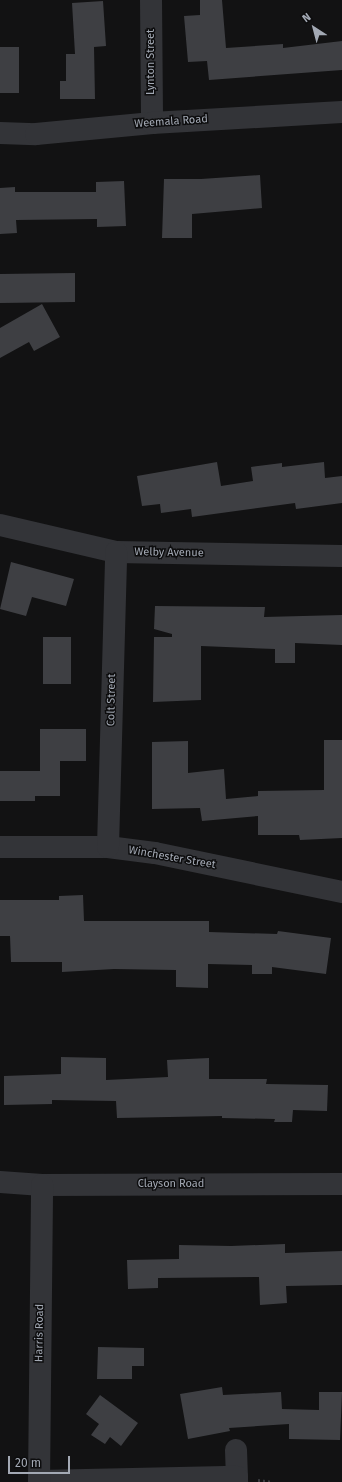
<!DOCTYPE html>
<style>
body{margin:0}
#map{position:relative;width:342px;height:1482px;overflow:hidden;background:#121213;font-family:"Fira Sans",sans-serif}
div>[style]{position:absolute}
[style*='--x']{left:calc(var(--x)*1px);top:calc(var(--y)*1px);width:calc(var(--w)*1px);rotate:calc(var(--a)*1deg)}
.building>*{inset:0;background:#3e3f43}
.path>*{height:2.5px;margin-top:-1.25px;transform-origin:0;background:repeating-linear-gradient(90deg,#393b3f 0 2px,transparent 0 5px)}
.minor>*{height:22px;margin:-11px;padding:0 11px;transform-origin:11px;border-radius:11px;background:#333438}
span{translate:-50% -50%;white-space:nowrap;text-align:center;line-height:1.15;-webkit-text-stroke:3px #0d0d0e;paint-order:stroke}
.street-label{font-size:11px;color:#a3a9b4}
.north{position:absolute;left:294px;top:8px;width:40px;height:40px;-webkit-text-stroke:3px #0d0d0e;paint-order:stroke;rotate:324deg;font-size:11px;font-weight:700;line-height:16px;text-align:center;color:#a3a9b4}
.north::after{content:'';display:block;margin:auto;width:14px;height:18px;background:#a3a9b4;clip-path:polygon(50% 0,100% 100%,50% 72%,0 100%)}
.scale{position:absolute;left:8px;top:1456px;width:62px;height:18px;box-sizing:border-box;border:2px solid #a3a9b4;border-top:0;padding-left:5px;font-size:12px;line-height:14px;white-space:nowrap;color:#a3a9b4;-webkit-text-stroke:3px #0d0d0e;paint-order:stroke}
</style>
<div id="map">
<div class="building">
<i style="clip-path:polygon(200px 0,222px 0,226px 48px,283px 44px,283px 48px,342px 41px,342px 70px,209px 80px,207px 61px,188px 62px,184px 16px,200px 15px)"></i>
<i style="clip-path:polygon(103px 1px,106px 46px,94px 47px,95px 99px,60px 99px,60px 81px,66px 81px,66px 54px,75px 54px,72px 3px)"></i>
<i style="clip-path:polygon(0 47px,19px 47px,19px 93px,0 93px)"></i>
<i style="clip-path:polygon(260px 175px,262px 208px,192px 214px,192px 238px,162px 238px,164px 179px,201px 179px)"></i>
<i style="clip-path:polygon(124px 181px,126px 226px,97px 227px,97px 219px,16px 220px,17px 233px,0 234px,0 188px,15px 187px,15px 192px,96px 192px,96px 182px)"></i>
<i style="clip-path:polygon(75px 273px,75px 302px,0 303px,0 274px)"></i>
<i style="clip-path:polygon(42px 304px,60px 337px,34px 351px,29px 342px,0 358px,0 328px)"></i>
<i style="clip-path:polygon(217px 462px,221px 486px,253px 481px,251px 467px,282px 463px,282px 467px,324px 462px,325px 478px,342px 476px,342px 503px,296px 509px,295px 503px,192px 517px,191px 509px,161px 513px,160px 504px,142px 506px,137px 476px)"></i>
<i style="clip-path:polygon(11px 562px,74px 579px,66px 606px,32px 597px,26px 616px,0 609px)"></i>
<i style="clip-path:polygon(155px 606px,265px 607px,264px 617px,342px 615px,342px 645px,295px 643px,295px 663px,275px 663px,275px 649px,201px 646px,201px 700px,153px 702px,154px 637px,172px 637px,172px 634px,154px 629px)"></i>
<i style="clip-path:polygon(43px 637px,71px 637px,71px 684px,43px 684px)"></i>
<i style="clip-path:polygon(40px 729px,86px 729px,86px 761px,60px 761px,60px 796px,35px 796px,35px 801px,0 801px,0 771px,40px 771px)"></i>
<i style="clip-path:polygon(324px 740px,342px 740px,342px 838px,300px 840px,299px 835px,258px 835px,258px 816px,202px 821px,200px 808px,152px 809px,152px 742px,188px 741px,188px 773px,224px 769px,226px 799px,258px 796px,258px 791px,324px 790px)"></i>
<i style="clip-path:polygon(83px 895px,84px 921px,209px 921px,209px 932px,277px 934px,278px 931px,331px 938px,326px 974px,272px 967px,272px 974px,252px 974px,252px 965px,208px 964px,208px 988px,176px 987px,176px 970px,114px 969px,62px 972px,62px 962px,11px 962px,10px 936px,0 936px,0 900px,59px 900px,59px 896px)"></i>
<i style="clip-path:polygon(61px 1057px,106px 1058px,106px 1080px,168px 1077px,167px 1060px,209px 1058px,209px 1079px,267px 1079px,266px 1084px,328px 1085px,327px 1111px,293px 1110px,292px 1122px,274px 1122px,275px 1119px,222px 1118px,222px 1116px,117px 1118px,116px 1101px,52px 1100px,52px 1104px,4px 1105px,4px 1076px,61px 1074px)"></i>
<i style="clip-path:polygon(285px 1244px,285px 1253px,342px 1251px,342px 1285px,286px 1286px,287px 1303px,260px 1305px,259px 1277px,158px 1278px,158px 1288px,128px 1289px,127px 1260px,179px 1259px,179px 1245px,231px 1246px)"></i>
<i style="clip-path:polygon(98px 1347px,144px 1348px,144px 1366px,132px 1366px,132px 1379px,97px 1379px)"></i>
<i style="clip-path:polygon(222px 1387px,223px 1395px,281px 1392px,282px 1409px,319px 1410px,319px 1392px,342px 1392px,340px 1440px,289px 1439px,289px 1424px,229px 1428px,230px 1431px,188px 1439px,180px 1394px)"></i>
<i style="clip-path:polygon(100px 1395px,138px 1423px,121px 1446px,110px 1437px,105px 1444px,91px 1435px,99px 1424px,86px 1414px)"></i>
</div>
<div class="path">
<i style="--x:258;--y:1480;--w:15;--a:8"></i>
</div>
<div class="minor">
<i style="--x:151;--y:0;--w:123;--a:89.5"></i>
<i style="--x:0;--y:133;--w:36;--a:2"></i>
<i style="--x:36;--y:134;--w:117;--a:-5.4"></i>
<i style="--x:152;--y:123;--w:190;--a:-3.3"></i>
<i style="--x:0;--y:525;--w:119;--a:13.1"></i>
<i style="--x:116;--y:552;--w:226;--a:1"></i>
<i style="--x:0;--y:847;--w:108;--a:0"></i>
<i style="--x:108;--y:847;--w:47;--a:7.3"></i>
<i style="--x:155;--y:853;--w:191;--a:11.8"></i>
<i style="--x:108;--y:847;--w:295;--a:-88.4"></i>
<i style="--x:0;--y:1182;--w:42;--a:4.1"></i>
<i style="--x:42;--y:1185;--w:300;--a:-0.2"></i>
<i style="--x:236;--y:1450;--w:32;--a:88"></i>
<i style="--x:39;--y:1481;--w:198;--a:-1.2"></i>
<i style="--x:39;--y:1482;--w:297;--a:-89.4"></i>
</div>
<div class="street-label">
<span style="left:151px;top:62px;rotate:-90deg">Lynton Street</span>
<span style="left:171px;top:122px;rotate:-4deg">Weemala Road</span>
<span style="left:169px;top:553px;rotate:1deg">Welby Avenue</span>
<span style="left:112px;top:700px;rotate:-89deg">Colt Street</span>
<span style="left:172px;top:858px;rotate:10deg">Winchester Street</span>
<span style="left:171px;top:1184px">Clayson Road</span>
<span style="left:40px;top:1333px;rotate:-89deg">Harris Road</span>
</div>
<div class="north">N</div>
<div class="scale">20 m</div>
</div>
